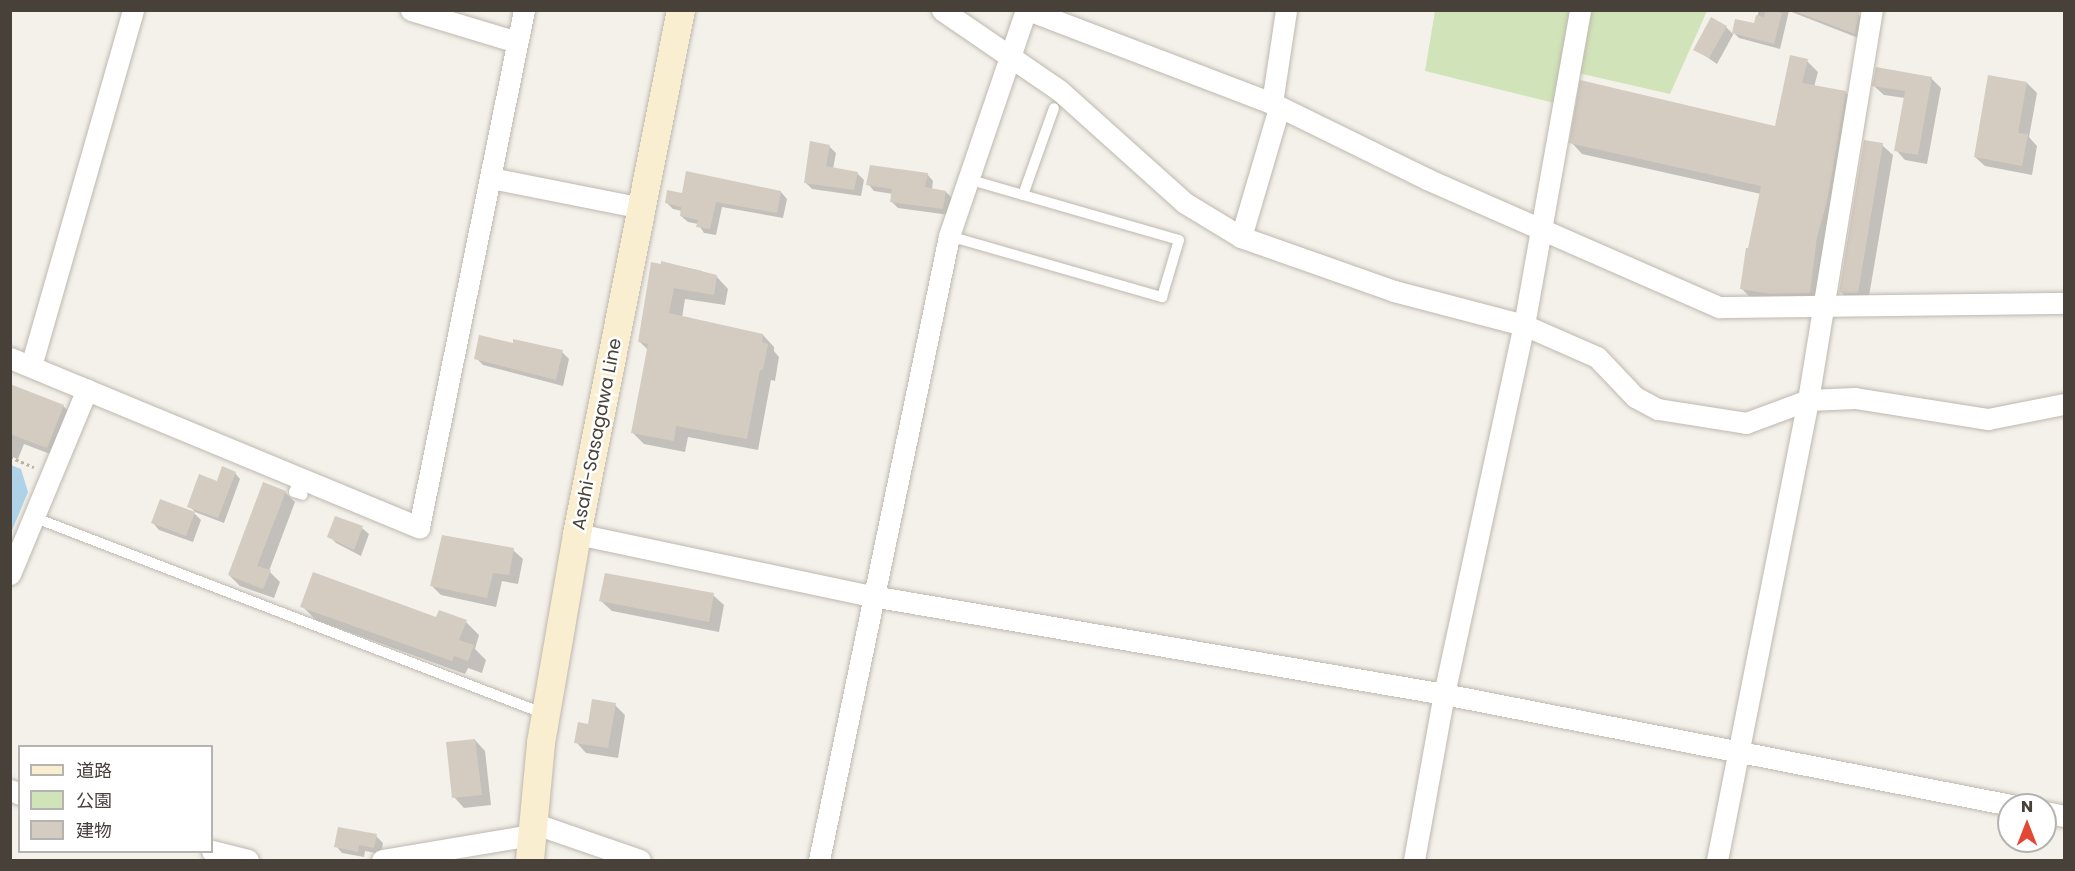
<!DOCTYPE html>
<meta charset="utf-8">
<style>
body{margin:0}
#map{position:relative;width:2075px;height:871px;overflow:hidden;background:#f4f1eb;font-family:Poppins,"Noto Sans JP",sans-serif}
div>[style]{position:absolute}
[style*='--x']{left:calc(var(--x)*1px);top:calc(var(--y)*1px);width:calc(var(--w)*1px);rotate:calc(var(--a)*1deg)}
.green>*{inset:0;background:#d1e3b8}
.water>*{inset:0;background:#aed3e9}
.shadow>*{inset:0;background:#0003}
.building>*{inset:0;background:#d4ccc1}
.path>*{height:3px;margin-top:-1.5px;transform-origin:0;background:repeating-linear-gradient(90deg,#beb3a1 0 3px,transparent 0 6px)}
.roads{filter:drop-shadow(0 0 2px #beb8ae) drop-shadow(0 0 2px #beb8ae)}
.service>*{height:10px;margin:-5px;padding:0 5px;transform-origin:5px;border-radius:5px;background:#fff}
.minor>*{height:21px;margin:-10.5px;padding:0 10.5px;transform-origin:10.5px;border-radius:10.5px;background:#fff}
.secondary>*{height:28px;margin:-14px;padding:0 14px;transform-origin:14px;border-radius:14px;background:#f9eecf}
span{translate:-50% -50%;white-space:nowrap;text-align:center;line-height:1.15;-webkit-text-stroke:5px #fff;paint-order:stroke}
.street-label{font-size:18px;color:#474139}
.frame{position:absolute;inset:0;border:12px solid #474139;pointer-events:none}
.legend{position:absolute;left:18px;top:745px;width:195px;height:108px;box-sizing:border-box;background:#fff;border:2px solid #b5b3b0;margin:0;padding:8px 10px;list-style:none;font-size:18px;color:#474139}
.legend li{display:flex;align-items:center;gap:12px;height:30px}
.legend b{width:30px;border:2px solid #b5b3b0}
.north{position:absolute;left:1997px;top:793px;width:60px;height:60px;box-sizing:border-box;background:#fff;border:2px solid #b5b3b0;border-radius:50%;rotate:0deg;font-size:16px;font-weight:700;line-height:24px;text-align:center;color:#474139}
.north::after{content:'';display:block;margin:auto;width:21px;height:27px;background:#e24833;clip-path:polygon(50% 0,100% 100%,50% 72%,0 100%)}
</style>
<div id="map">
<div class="green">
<i style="clip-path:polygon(1435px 11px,1573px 11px,1558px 104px,1425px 71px)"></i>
<i style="clip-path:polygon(1588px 11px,1707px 11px,1670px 94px,1578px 73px)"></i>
</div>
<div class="water">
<i style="clip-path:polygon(11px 465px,21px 469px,28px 492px,11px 533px)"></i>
</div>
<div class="shadow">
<i style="clip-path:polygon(1759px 10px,1852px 10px,1864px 19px,1861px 39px,1789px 11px,1780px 49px,1739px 38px,1734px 33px,1717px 64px,1695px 49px,1726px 27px,1733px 34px,1737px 21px,1755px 25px)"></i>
<i style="clip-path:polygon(1807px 61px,1818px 72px,1814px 87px,1845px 92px,1856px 103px,1820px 304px,1753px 300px,1742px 289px,1761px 194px,1582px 154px,1571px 142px,1776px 128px)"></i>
<i style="clip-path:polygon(1931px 78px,1941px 88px,1927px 164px,1905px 160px,1896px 150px,1905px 98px,1884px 95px,1874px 86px)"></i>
<i style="clip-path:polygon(2027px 83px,2037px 93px,2029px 137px,2037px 146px,2032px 175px,1985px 166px,1975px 157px)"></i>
<i style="clip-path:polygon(1882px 145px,1893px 155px,1868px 302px,1851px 302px,1840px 291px)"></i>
<i style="clip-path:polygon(829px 146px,836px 153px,833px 169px,857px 173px,864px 180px,861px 196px,812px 189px,805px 182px)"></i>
<i style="clip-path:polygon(927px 174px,933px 181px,932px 189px,946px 192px,952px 198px,949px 215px,898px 208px,891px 201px,893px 194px,874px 191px,868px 184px)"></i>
<i style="clip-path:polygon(781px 192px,787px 199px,783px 218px,722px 207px,716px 235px,704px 233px,698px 224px,688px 222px,681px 216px,682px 211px,673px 209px,667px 203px,683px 195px)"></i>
<i style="clip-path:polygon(662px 262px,702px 271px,706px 275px,717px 277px,728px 289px,725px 305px,685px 299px,682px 318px,763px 335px,774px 347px,774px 351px,779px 357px,775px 381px,771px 380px,758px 450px,688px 437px,685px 452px,644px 444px,633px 433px,648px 350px,640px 342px)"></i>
<i style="clip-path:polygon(514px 344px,562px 352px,569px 359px,563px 386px,483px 365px,476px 358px)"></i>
<i style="clip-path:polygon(10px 385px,63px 406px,74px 416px,58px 457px,24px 444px,18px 459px,10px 456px)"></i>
<i style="clip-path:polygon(235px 473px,240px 479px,224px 523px,195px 512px,189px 506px)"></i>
<i style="clip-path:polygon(285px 492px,295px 502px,269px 571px,280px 582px,274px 598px,240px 586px,229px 575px)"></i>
<i style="clip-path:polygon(161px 501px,195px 514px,201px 520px,193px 542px,159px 530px,153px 523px)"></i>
<i style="clip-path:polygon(362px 528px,369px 534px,361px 556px,336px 543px,329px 536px)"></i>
<i style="clip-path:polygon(513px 550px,523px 559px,518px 584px,502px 581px,496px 607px,441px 595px,432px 586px)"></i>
<i style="clip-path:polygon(713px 595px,724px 605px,719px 632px,612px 611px,601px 601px)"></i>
<i style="clip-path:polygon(302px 606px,466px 622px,479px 635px,475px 649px,486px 660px,482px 673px,468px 668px,465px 674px,316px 620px)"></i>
<i style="clip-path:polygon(615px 705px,625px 715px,618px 758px,586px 753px,576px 742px,589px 725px)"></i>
<i style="clip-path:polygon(475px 740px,485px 751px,491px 805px,464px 808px,454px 797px)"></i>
<i style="clip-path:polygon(376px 836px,383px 843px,381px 854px,365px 851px,364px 857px,342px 853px,336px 846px)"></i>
</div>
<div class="building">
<i style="clip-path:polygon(1766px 10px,1782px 13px,1774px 44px,1732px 33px,1735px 19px,1754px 23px,1756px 15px,1764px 17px)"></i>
<i style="clip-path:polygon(1856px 10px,1859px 12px,1855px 34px,1797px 12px)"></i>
<i style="clip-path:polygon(1711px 17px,1727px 26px,1709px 58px,1693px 50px)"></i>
<i style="clip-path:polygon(1790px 55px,1808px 59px,1802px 83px,1846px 91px,1828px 198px,1817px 237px,1810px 293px,1771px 294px,1740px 289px,1746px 248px,1748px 248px,1761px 186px,1569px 143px,1580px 80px,1775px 126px)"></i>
<i style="clip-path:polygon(1876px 67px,1932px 77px,1918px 155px,1894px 151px,1905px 91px,1872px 86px)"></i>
<i style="clip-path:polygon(1988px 75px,2027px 82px,2018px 133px,2028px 134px,2022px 166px,1974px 157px)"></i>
<i style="clip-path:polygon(1864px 140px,1883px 143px,1858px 293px,1845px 293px,1839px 292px)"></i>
<i style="clip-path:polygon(810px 141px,830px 145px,826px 166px,858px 172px,854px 190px,804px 183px)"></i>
<i style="clip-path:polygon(870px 165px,928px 173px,925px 187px,946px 191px,943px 209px,890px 202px,892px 189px,866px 185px)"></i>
<i style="clip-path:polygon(686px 171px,781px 191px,777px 213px,716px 202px,710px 229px,696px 227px,698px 220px,680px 216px,681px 207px,665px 203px,667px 190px,682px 193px)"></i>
<i style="clip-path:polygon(661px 261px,717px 275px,714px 295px,674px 288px,669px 313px,763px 334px,762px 342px,768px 344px,763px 370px,760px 370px,747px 439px,676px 426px,674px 441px,631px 433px,648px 344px,638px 342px,647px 287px,651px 262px,661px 264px)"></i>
<i style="clip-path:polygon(479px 335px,513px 343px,513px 339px,563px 350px,556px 380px,474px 359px)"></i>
<i style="clip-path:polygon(10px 384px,64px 405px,47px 448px,10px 434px)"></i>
<i style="clip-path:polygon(222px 466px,236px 472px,218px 518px,187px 507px,199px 474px,217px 481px)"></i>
<i style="clip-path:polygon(263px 482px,286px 491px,257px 566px,271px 570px,263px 589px,228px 575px)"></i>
<i style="clip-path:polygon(160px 499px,195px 512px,186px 536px,151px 523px)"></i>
<i style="clip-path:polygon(335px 516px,363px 526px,354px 550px,327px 537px)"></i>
<i style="clip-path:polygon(442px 535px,514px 548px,509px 575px,493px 573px,487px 598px,430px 586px)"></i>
<i style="clip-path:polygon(313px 572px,436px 617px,439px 610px,467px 620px,459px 640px,474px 645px,468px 661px,454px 656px,452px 661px,300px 607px)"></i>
<i style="clip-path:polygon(605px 573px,714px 593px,709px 622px,599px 601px)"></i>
<i style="clip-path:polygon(592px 699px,616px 703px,608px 748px,574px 743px,578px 722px,588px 724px)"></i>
<i style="clip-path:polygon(475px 739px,482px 795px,452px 798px,446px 742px)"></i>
<i style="clip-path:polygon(338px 827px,377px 834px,374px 848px,359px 845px,358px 852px,334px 847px)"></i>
</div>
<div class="path">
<i style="--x:10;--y:457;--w:26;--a:23"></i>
</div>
<div class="roads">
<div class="service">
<i style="--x:1023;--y:195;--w:92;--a:-70.4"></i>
<i style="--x:949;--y:236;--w:222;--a:16"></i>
<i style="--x:1162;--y:297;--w:59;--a:-73.4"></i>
<i style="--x:1179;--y:240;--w:221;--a:-163.9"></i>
<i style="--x:300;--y:478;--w:15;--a:113"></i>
<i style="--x:294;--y:492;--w:9;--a:18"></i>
<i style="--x:33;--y:517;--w:549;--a:21.05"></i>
</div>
<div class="minor">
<i style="--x:411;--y:10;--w:111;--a:16.8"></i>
<i style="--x:942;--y:10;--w:142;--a:34.4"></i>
<i style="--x:1059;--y:90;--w:169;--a:41.9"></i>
<i style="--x:1185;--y:203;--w:66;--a:31.3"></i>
<i style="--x:1241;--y:237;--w:162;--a:19.4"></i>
<i style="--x:1394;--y:291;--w:134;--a:14.7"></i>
<i style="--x:1524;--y:325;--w:80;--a:23.7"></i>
<i style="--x:1597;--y:357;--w:55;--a:46.5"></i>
<i style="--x:1635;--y:397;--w:26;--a:28"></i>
<i style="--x:1658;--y:409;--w:89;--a:9"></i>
<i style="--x:1746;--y:423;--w:66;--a:-20.4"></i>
<i style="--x:1808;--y:400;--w:47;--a:-2.4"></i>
<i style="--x:1855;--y:398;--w:135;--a:9"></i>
<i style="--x:1988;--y:419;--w:77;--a:-11.2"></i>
<i style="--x:1028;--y:10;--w:261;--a:20.9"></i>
<i style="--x:1272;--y:103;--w:173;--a:26.1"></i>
<i style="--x:1427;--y:179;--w:319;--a:23.7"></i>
<i style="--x:1719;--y:307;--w:345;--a:-0.7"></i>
<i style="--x:1272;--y:103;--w:94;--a:-81.4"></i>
<i style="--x:491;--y:178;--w:154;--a:11.2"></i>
<i style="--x:1241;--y:237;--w:134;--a:-73.6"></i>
<i style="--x:10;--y:358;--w:443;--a:22.5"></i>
<i style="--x:419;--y:527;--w:528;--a:-78.52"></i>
<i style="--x:31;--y:366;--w:370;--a:-74"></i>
<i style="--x:577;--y:534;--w:301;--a:11.9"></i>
<i style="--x:872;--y:596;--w:580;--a:9.72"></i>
<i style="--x:1444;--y:694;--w:578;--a:11.08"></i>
<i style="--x:10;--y:574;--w:200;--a:-67.4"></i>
<i style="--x:10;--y:790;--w:11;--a:22"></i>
<i style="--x:2045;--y:812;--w:19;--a:12"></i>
<i style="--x:533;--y:823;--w:113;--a:19.1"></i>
<i style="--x:212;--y:851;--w:37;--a:14"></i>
<i style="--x:382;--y:860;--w:152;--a:-9.5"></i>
<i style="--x:819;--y:860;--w:637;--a:-78.23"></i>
<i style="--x:949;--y:236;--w:239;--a:-71.2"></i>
<i style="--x:1414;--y:860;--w:169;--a:-79.8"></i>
<i style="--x:1444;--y:694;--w:378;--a:-77.8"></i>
<i style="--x:1524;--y:325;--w:320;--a:-79.9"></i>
<i style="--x:1717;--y:860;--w:469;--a:-78.8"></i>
<i style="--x:1808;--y:400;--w:395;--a:-80.7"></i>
</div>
<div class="secondary">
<i style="--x:530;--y:860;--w:118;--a:-84.6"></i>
<i style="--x:541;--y:743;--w:212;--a:-80.2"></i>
<i style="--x:577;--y:534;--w:534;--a:-78.77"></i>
</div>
</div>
<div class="street-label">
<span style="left:597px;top:434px;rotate:-79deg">Asahi-Sasagawa Line</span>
</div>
<div class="frame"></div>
<ul class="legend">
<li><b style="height:8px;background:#f9eecf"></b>道路</li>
<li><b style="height:16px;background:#d1e3b8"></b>公園</li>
<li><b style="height:16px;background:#d4ccc1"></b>建物</li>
</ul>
<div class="north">N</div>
</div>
